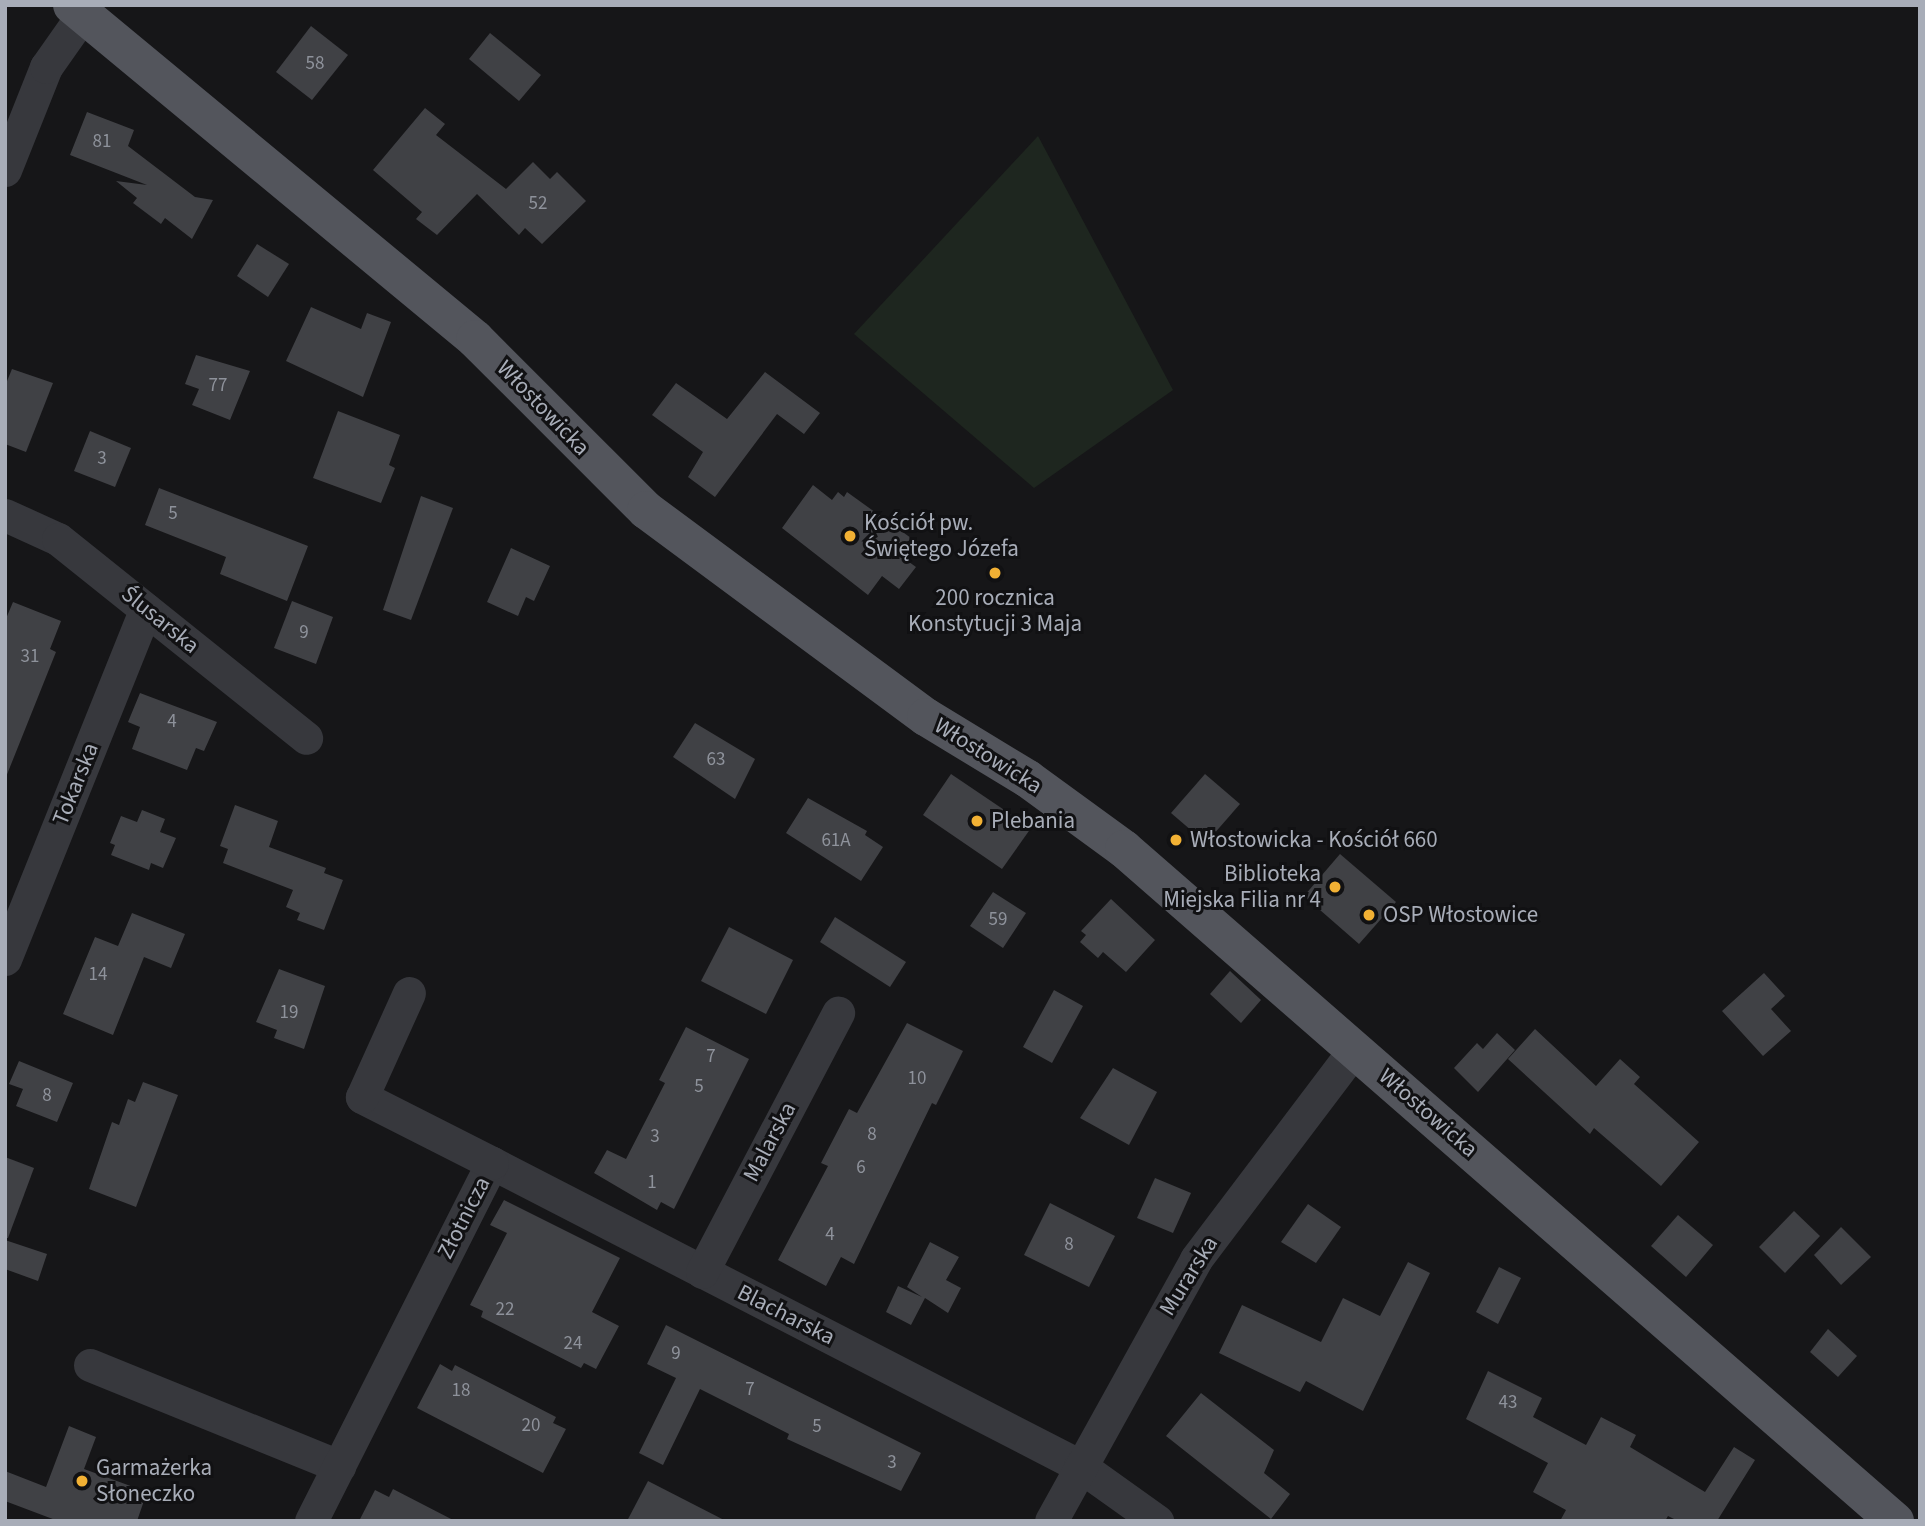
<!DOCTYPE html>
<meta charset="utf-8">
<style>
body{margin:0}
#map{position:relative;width:1925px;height:1526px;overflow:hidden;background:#161618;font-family:"Source Sans 3",sans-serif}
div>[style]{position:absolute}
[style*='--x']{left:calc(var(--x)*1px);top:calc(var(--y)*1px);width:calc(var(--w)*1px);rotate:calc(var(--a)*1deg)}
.green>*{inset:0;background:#1e261f}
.building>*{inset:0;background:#404145}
.minor>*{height:33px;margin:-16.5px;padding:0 16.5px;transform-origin:16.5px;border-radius:16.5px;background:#37383d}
.major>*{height:38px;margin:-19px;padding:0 19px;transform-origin:19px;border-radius:19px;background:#53555c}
.dots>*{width:19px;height:19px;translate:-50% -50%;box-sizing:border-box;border:4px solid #111113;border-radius:50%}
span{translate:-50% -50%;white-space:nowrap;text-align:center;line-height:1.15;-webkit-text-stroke:6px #111113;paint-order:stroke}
.number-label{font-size:19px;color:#8e929b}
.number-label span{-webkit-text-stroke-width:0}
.street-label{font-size:23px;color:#a8adb8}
.poi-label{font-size:23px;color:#a8adb8}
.left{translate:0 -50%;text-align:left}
.right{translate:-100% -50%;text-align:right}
.frame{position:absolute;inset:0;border:7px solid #a8adb8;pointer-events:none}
</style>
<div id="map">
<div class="green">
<i style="clip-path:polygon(1038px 136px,1173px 390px,1034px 488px,854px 334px)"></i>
</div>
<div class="building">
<i style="clip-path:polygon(311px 26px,348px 55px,312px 100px,276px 72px)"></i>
<i style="clip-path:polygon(490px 33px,541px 75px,519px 101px,469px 59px)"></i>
<i style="clip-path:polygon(425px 108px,445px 124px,436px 135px,506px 189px,533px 162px,550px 179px,557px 172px,586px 201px,542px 244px,525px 228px,519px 235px,477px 194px,437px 235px,416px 219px,422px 212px,373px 170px)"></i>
<i style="clip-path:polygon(87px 112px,134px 130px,128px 146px,195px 197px,213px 200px,192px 239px,165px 218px,161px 224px,133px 203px,137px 198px,116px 181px,147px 185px,70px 155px)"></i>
<i style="clip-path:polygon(257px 244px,289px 264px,268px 297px,237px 276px)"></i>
<i style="clip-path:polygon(311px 307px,361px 329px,367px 313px,391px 322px,363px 397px,286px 361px)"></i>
<i style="clip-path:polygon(196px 355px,250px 371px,230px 420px,192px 405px,199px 389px,185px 384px)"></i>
<i style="clip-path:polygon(12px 369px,53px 383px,26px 452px,5px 444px,5px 386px)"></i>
<i style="clip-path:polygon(765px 372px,820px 413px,804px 434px,777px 414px,715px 497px,688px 477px,703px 452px,652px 415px,676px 383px,727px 419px)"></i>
<i style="clip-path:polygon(338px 411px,400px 435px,389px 465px,395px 468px,381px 503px,313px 478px)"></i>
<i style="clip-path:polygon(90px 431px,131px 448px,115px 487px,74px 471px)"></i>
<i style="clip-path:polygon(813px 485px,832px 500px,838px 492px,844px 497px,847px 492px,911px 538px,898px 554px,916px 567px,899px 589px,882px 576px,868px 595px,782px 528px)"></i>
<i style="clip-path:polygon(159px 488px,308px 546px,287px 601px,220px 574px,226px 557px,145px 525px)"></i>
<i style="clip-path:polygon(421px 496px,453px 508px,411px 620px,383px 610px)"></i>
<i style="clip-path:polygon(511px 548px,550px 566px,534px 601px,526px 597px,518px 616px,487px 602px)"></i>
<i style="clip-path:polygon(292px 601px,333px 617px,316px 664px,274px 648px)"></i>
<i style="clip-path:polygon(13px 602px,61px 621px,50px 649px,56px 652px,6px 777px,5px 621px)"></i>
<i style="clip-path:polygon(140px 693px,217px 722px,204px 751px,196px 748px,187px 770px,132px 749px,140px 727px,128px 722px)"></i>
<i style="clip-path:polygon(695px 723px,755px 759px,735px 799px,673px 757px)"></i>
<i style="clip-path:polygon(951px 774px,1031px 828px,1002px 869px,923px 815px)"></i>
<i style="clip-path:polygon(1205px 774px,1240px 804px,1206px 843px,1171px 813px)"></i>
<i style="clip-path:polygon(808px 798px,867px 831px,865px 835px,883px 847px,861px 881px,786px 833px)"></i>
<i style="clip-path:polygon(235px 805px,278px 821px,269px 847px,326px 868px,324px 873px,343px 880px,324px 930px,297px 920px,300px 913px,286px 907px,293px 890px,223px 863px,228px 849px,220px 846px)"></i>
<i style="clip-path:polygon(142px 810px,165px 819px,160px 832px,176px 838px,163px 868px,151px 863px,149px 870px,111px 855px,115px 845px,110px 843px,121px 816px,137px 822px)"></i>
<i style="clip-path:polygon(1340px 854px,1396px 902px,1359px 944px,1304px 896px)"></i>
<i style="clip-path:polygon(993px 892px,1026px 913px,1003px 948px,970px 926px)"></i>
<i style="clip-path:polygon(1111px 899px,1155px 940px,1126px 972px,1103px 952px,1098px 958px,1080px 942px,1086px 935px,1081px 931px)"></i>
<i style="clip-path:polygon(132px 913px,185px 934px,171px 968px,144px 957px,113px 1035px,63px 1014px,95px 937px,118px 946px)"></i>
<i style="clip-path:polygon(835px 917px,906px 962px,890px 987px,820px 942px)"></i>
<i style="clip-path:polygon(729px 927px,793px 960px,766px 1014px,701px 981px)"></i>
<i style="clip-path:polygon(279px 969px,325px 986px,304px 1049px,274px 1038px,277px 1030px,256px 1022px)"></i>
<i style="clip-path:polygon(1230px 971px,1261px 1000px,1241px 1023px,1210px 994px)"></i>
<i style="clip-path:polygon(1764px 973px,1785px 996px,1771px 1009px,1791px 1031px,1763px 1056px,1722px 1011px)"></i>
<i style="clip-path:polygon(1054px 990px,1083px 1006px,1052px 1063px,1023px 1047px)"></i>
<i style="clip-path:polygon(907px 1023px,963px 1051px,936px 1105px,932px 1103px,854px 1264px,841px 1257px,826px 1286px,778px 1260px,828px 1166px,821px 1163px,849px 1109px,857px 1113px)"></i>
<i style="clip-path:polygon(686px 1027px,749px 1059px,674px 1209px,661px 1202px,657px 1210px,594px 1173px,607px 1150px,626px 1159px,665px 1083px,659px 1080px)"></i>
<i style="clip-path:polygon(1535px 1029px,1596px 1086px,1620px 1059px,1640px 1077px,1634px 1084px,1699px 1142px,1661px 1186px,1594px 1128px,1590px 1134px,1508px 1059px)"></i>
<i style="clip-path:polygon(1497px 1033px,1515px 1050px,1478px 1092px,1454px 1068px,1477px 1043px,1483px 1049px)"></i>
<i style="clip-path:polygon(19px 1061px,73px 1083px,57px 1122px,16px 1106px,23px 1089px,9px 1084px)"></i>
<i style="clip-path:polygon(1113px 1068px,1157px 1092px,1129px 1145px,1080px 1118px)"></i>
<i style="clip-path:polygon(143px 1082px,178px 1095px,136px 1207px,89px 1189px,112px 1122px,119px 1125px,128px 1099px,135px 1102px)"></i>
<i style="clip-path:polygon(5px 1157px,34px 1168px,8px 1238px,5px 1238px)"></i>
<i style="clip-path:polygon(1155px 1178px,1191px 1193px,1173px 1233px,1137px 1218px)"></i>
<i style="clip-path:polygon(504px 1200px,620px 1258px,592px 1312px,619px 1326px,596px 1369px,584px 1363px,581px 1368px,481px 1317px,483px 1311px,470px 1305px,507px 1233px,490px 1225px)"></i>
<i style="clip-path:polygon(1050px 1203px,1115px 1236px,1089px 1287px,1024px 1255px)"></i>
<i style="clip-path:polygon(1308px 1204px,1341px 1227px,1316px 1263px,1281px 1242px)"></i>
<i style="clip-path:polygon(1794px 1211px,1820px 1236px,1785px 1273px,1759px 1247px)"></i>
<i style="clip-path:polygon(1678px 1215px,1713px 1245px,1686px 1277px,1651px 1246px)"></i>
<i style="clip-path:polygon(1841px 1227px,1871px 1257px,1841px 1285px,1814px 1255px)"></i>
<i style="clip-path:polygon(5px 1240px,47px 1254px,38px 1281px,5px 1269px)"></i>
<i style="clip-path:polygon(930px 1242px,959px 1257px,946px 1280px,961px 1288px,948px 1313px,925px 1298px,911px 1325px,886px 1312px,898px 1286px,922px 1297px,907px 1287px)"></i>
<i style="clip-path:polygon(1408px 1262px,1430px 1273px,1363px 1411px,1306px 1381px,1300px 1392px,1219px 1353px,1242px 1305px,1321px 1342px,1343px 1298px,1380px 1316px)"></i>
<i style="clip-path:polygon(1499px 1267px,1521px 1278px,1498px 1324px,1476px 1312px)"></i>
<i style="clip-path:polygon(666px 1325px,921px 1453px,901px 1491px,787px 1439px,789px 1434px,700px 1389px,663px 1465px,639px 1453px,676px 1378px,647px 1364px)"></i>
<i style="clip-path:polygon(1828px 1329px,1857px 1356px,1838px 1377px,1810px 1352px)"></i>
<i style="clip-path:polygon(440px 1364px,452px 1371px,455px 1365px,556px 1417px,553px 1423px,566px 1429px,543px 1473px,417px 1408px)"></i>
<i style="clip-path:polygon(1488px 1371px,1542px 1398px,1533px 1417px,1586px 1445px,1601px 1417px,1636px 1435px,1630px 1447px,1705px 1492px,1734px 1447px,1755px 1460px,1717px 1521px,1678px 1521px,1668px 1516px,1665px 1521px,1560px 1521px,1566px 1510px,1533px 1492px,1548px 1463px,1466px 1419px)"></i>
<i style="clip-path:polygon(1201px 1393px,1274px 1450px,1264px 1473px,1290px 1494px,1271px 1519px,1166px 1436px)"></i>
<i style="clip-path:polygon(69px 1426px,96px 1437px,84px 1469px,147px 1492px,137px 1521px,58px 1521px,5px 1501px,5px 1471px,46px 1487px)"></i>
<i style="clip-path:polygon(648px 1481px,726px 1521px,627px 1521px)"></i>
<i style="clip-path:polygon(393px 1489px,455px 1521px,359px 1521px,375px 1490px,389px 1497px)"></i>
</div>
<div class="minor">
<i style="--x:5;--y:170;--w:111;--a:-68.3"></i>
<i style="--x:46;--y:67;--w:66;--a:-54.9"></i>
<i style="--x:5;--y:515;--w:58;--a:24.4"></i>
<i style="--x:58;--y:539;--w:318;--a:38.7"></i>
<i style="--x:5;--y:959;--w:377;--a:-68.1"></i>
<i style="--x:492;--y:1163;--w:661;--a:27.26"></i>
<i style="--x:1080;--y:1466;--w:95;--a:35.5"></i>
<i style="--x:702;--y:1272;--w:293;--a:-62.3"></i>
<i style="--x:90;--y:1365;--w:269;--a:22.1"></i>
<i style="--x:311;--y:1521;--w:401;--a:-63.2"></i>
<i style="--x:492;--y:1163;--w:146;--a:-153.1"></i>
<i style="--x:362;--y:1097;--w:114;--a:-65.7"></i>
<i style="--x:1051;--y:1521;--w:299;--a:-61"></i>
<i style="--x:1196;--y:1259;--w:263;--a:-52.9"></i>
</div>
<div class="major">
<i style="--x:72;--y:5;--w:523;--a:39.65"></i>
<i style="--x:475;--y:339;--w:242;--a:45"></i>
<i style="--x:646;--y:510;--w:348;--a:36.5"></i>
<i style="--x:926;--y:717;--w:119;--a:31.3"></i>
<i style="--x:1028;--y:779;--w:119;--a:36.1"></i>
<i style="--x:1124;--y:849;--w:1023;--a:41.08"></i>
</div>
<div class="dots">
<i style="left:850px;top:536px;background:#f2b134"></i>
<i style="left:995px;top:573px;background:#f2b134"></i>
<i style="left:977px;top:821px;background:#f2b134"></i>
<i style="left:1176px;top:840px;background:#f2b134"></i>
<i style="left:1335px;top:887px;background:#f2b134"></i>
<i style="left:1369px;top:915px;background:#f2b134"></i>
<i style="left:82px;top:1481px;background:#f2b134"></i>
</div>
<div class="number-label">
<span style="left:315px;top:64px">58</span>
<span style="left:102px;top:142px">81</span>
<span style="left:538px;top:204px">52</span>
<span style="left:218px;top:386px">77</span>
<span style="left:102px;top:459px">3</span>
<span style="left:173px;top:514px">5</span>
<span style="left:304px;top:633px">9</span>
<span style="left:30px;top:657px">31</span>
<span style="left:172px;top:722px">4</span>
<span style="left:716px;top:760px">63</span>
<span style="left:836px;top:841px">61A</span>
<span style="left:998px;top:920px">59</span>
<span style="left:98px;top:975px">14</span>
<span style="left:289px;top:1013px">19</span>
<span style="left:711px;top:1057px">7</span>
<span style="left:917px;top:1079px">10</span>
<span style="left:699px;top:1087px">5</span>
<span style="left:47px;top:1096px">8</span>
<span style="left:872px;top:1135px">8</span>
<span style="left:655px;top:1137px">3</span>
<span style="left:861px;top:1168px">6</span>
<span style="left:652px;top:1183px">1</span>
<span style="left:830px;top:1235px">4</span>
<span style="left:1069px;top:1245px">8</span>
<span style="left:505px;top:1310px">22</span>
<span style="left:573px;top:1344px">24</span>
<span style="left:676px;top:1354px">9</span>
<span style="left:750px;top:1390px">7</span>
<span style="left:461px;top:1391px">18</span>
<span style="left:1508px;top:1403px">43</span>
<span style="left:531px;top:1426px">20</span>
<span style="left:817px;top:1427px">5</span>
<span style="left:892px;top:1463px">3</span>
</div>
<div class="street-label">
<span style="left:543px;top:408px;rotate:46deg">Włostowicka</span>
<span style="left:160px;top:620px;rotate:39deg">Ślusarska</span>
<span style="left:988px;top:756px;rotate:32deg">Włostowicka</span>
<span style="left:76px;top:784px;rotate:-68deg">Tokarska</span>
<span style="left:1428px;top:1113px;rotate:41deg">Włostowicka</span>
<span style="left:770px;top:1142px;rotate:-62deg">Malarska</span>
<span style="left:464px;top:1218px;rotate:-63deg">Złotnicza</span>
<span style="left:1189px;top:1276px;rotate:-58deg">Murarska</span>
<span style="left:786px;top:1315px;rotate:27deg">Blacharska</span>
</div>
<div class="poi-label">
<span class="left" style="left:864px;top:536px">Kościół pw.<br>Świętego Józefa</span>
<span style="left:995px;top:611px">200 rocznica<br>Konstytucji 3 Maja</span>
<span class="left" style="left:991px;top:821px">Plebania</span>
<span class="left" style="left:1190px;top:840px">Włostowicka - Kościół 660</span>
<span class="right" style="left:1321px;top:887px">Biblioteka<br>Miejska Filia nr 4</span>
<span class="left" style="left:1383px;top:915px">OSP Włostowice</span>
<span class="left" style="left:96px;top:1481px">Garmażerka<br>Słoneczko</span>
</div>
<div class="frame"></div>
</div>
